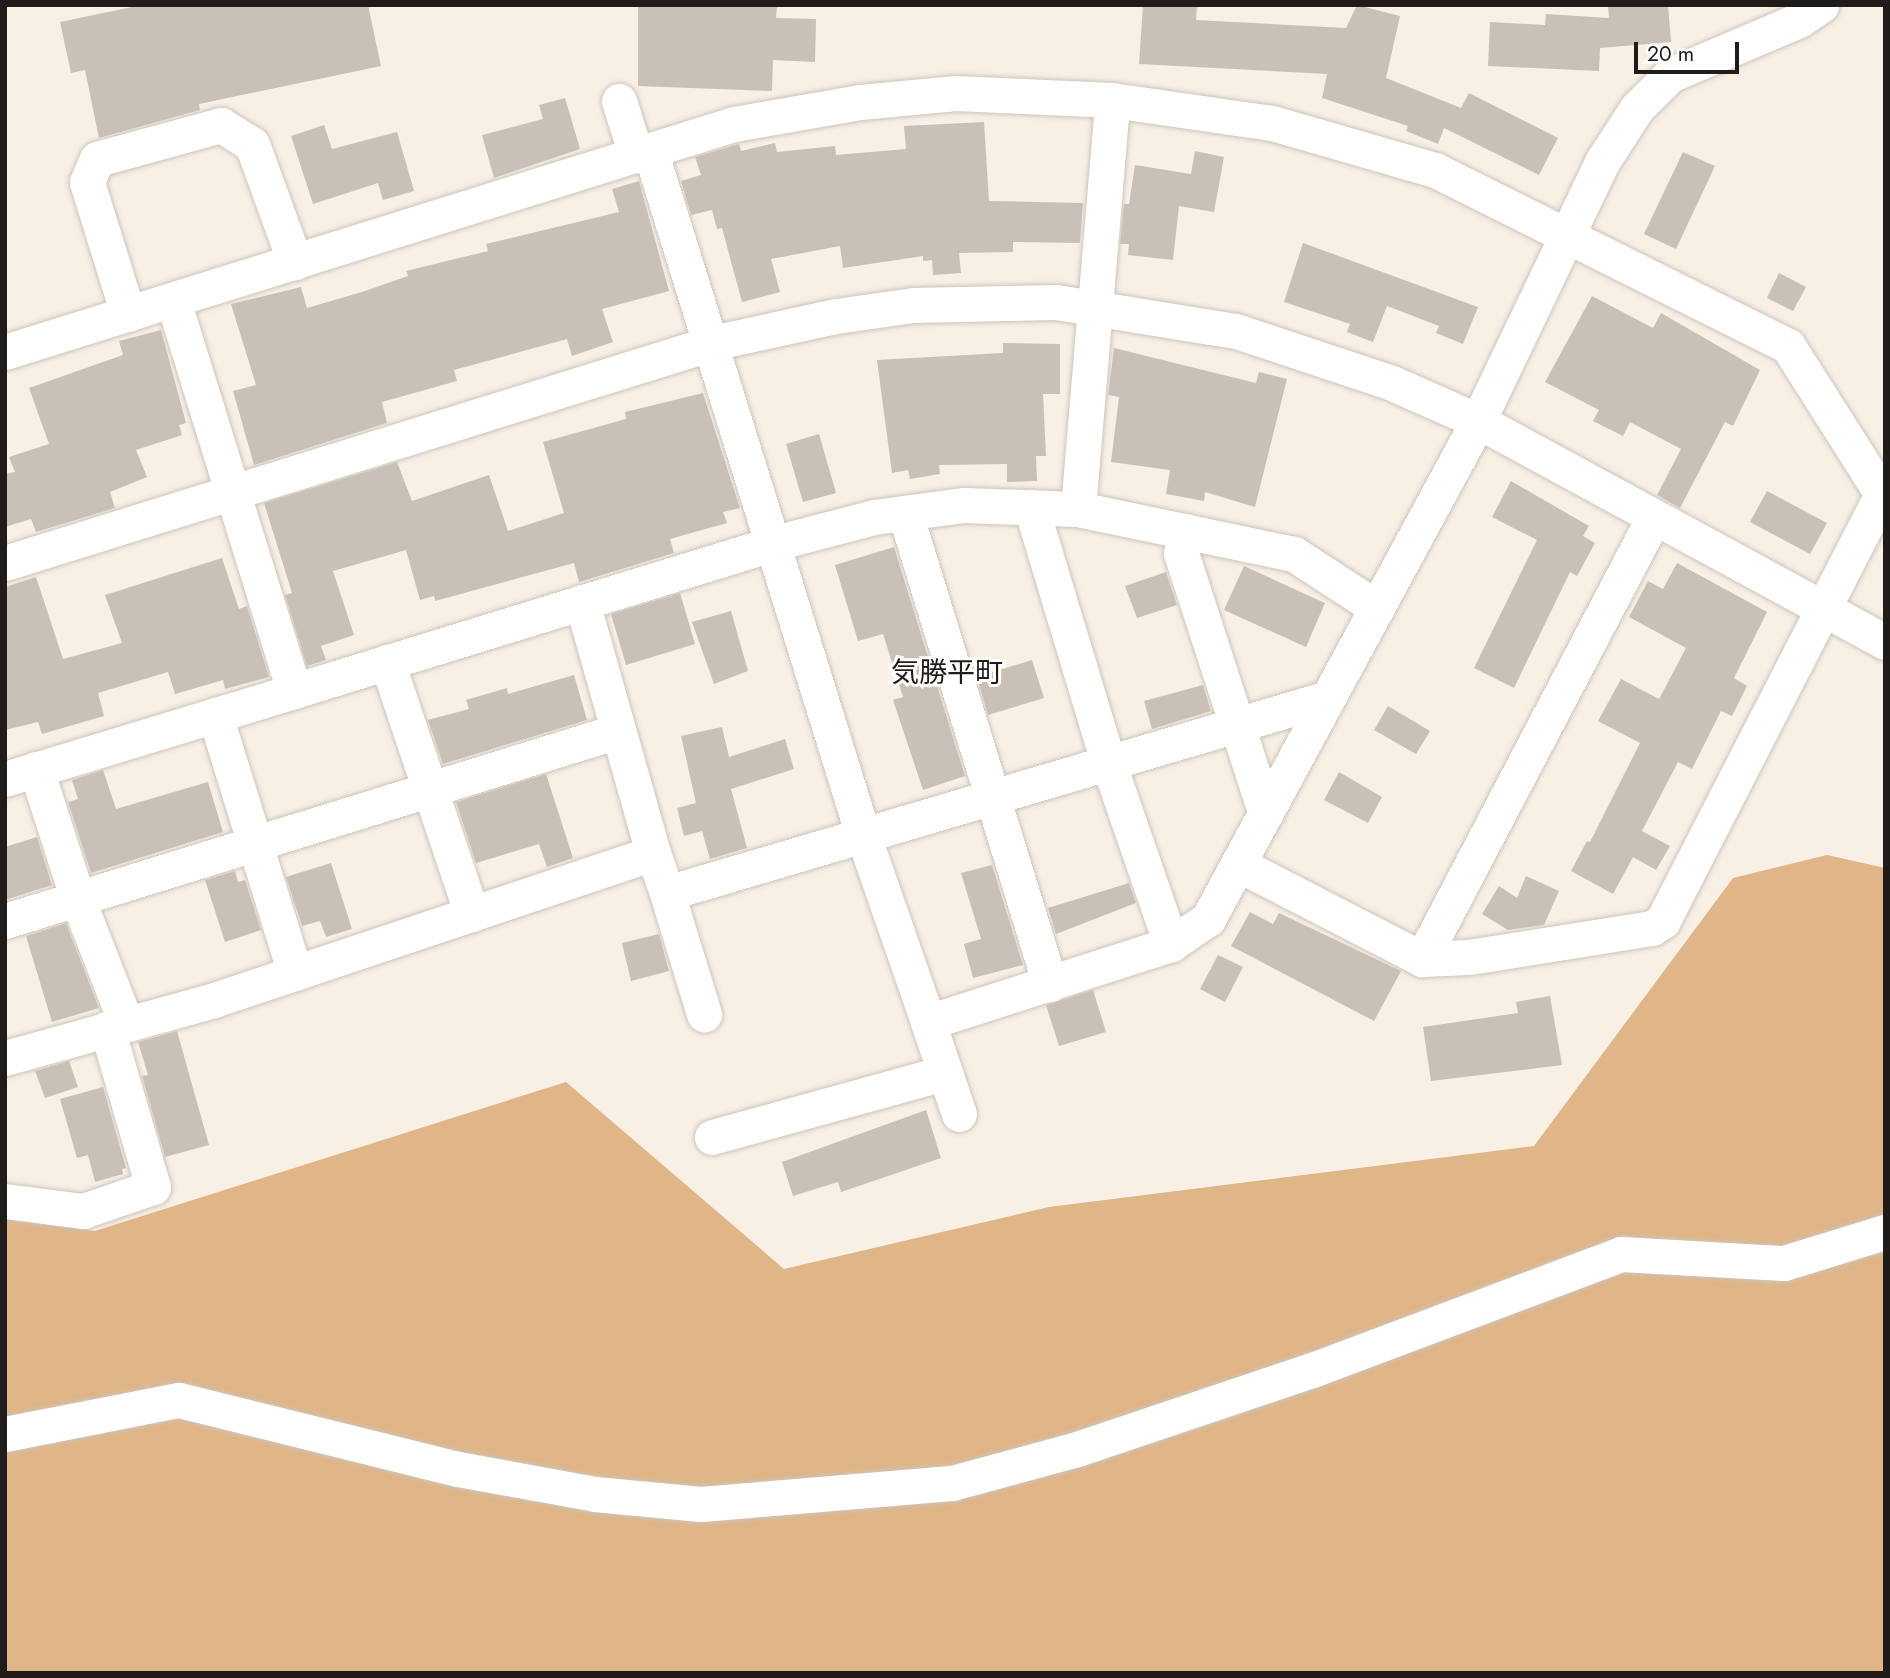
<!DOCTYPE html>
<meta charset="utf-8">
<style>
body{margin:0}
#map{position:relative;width:1890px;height:1678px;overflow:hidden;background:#f8efe5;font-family:Jost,"Noto Sans JP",sans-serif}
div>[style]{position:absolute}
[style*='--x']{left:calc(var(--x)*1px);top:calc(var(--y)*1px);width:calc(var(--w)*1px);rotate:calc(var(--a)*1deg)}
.green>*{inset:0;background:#e0b587}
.building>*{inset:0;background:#c9c0b7}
.roads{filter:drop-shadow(0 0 2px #cdc4ba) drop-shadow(0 0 2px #cdc4ba)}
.minor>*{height:35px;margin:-17.5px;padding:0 17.5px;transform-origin:17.5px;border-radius:17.5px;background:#fff}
span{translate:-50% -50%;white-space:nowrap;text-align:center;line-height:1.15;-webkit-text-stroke:6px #fffdfb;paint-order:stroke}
.quarter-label{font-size:28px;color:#1f1c19}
.frame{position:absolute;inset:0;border:7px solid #1f1c19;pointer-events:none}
.scale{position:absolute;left:1634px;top:42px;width:105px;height:32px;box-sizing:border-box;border:4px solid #1f1c19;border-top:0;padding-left:9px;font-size:21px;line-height:24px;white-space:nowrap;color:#1f1c19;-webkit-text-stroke:5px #fffdfb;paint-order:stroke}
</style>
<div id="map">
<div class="green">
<i style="clip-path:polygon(1827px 855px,1885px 868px,1885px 1673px,5px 1673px,5px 1217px,95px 1231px,566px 1082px,784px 1269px,1049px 1207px,1534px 1146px,1733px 878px)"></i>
</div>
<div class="building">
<i style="clip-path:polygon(142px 5px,368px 5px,381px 66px,199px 104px,200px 110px,99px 138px,85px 70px,71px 73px,60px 22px)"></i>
<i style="clip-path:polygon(638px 5px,777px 5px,776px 18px,816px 19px,815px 62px,773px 60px,772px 91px,638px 86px)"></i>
<i style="clip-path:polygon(1143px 5px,1197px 5px,1196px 20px,1346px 28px,1357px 5px,1400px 16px,1386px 78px,1461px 108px,1469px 93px,1558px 138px,1539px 175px,1444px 128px,1438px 144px,1406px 131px,1408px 126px,1322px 98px,1327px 74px,1139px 64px)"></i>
<i style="clip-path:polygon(1608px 5px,1668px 5px,1671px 42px,1600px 48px,1599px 71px,1488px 66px,1490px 22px,1545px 25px,1546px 14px,1609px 18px)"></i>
<i style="clip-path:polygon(565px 98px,580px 149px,494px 178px,482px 135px,543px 119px,539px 105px)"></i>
<i style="clip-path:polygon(984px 122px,989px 201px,1083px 203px,1080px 243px,1013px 242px,1013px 252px,959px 253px,961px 273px,933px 275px,932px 260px,923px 261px,923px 256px,843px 268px,840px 246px,771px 259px,780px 292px,742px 302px,722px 228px,717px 229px,712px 210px,691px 215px,681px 181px,701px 175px,695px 157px,739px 144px,741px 151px,775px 143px,777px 152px,835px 146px,836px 155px,906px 149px,904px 126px)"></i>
<i style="clip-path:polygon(324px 125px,332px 149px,397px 132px,414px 191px,383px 200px,378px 183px,313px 204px,291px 136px)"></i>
<i style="clip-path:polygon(1195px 151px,1224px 157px,1214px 212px,1179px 206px,1173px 260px,1128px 255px,1129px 244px,1120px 244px,1124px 204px,1129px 204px,1135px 165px,1191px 174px)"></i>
<i style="clip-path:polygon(1683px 152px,1715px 166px,1676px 249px,1644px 234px)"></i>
<i style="clip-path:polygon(639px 181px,669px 291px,602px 309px,613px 342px,572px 356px,567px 339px,454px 370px,457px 381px,382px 402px,387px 423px,254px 465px,233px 391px,256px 385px,231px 304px,301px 287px,307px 308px,362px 292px,408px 276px,406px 271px,488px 251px,486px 244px,619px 212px,612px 189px)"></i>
<i style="clip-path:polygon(1303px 243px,1478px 307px,1463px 344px,1436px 333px,1439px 326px,1387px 306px,1373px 342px,1347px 332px,1350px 324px,1284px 302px)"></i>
<i style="clip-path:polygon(1779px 273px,1806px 287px,1793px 311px,1767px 298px)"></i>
<i style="clip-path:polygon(1592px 296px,1653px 328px,1661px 313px,1760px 370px,1733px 426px,1725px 422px,1680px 508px,1657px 495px,1681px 449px,1630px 422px,1623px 436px,1593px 421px,1599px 410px,1545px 382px)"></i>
<i style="clip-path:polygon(161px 330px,186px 423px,179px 425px,182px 435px,136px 450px,147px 477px,110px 492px,115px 508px,36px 532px,31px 519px,5px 527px,5px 474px,15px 472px,9px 457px,49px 444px,29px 388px,123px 355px,119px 341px)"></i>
<i style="clip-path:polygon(1003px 343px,1060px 344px,1060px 394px,1043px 394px,1046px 456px,1036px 456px,1037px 481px,1007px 482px,1007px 464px,939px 465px,940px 474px,910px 479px,908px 470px,892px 473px,877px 360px,1003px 353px)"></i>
<i style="clip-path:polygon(1114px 348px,1256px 383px,1259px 372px,1287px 379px,1255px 507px,1205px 492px,1204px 501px,1166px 494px,1170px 470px,1111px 462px,1119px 397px,1108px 395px)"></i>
<i style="clip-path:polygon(703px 393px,740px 508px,723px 512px,727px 523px,670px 539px,674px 553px,579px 582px,574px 563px,435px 601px,434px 596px,420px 600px,406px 550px,333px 571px,354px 635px,321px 646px,326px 660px,307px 666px,285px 595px,292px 593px,264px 503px,397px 462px,412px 501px,489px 475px,508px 531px,564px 513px,543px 442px,626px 419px,625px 412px)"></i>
<i style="clip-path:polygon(819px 434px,836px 493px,803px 502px,786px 444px)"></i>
<i style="clip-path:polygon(1511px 481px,1589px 526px,1583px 536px,1595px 543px,1577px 576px,1570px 572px,1514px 688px,1474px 668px,1537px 540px,1492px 517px)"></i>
<i style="clip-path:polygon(1767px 491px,1827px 523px,1810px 554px,1750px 522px)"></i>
<i style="clip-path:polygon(894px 547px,965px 776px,923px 790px,893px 700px,903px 697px,883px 634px,858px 641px,835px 565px)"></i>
<i style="clip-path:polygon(222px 558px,239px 609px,247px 606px,269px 677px,225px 689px,223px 680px,175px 694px,168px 672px,98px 693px,104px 716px,42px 734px,38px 722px,5px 730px,5px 587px,36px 577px,63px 659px,122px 643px,105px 595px)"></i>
<i style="clip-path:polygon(1677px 563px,1767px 612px,1734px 678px,1747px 686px,1732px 716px,1721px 711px,1692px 769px,1678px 762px,1642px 831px,1670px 846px,1656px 870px,1633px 857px,1613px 894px,1571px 871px,1587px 841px,1590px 842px,1640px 743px,1598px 721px,1621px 679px,1659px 699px,1686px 648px,1629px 617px,1648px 581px,1663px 589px)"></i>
<i style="clip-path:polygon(1244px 566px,1325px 603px,1306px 647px,1224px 610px)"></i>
<i style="clip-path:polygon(1166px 572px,1177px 605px,1137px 618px,1125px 586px)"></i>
<i style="clip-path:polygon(680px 593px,695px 644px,626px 665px,611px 614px)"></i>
<i style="clip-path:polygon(731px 611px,748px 671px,714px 684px,692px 622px)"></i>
<i style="clip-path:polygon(1032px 660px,1044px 698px,988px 715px,977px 677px)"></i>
<i style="clip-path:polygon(574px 675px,587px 720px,443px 764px,428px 720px,469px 709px,466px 700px,507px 688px,508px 694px)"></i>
<i style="clip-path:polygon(1203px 685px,1211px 711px,1152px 729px,1144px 701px)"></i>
<i style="clip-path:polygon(1388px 706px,1430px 731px,1416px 754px,1374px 730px)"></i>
<i style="clip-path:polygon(722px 727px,729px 757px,785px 739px,794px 769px,731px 789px,747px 848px,710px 859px,702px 831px,684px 836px,677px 808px,696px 803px,681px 736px)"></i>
<i style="clip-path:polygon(103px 770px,116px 809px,208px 782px,223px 832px,91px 873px,68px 802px,78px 799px,72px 780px)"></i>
<i style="clip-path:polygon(1339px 772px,1382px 797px,1368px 823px,1324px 800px)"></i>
<i style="clip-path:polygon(546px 774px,573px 858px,547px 867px,539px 844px,476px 863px,456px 802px)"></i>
<i style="clip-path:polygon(37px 837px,52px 885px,5px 900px,5px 847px)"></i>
<i style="clip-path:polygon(331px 863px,352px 929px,326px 937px,320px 921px,302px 926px,286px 877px)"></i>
<i style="clip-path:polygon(992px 865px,1023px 965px,973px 978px,964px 944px,981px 939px,961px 873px)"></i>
<i style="clip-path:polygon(235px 871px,238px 882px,245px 880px,261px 930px,225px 942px,205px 880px)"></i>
<i style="clip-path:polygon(1526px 876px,1559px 891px,1544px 925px,1508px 930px,1482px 914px,1499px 886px,1517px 898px)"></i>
<i style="clip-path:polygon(1129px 883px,1136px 903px,1056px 934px,1048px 908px)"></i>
<i style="clip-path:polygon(1250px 912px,1273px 924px,1279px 913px,1401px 971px,1374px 1021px,1231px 946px)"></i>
<i style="clip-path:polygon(66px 923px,99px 1008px,52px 1022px,26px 936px)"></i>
<i style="clip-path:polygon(659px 934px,669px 971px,631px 981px,622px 943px)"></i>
<i style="clip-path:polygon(1218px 955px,1243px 967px,1225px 1002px,1200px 989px)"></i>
<i style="clip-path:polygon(1093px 990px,1106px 1032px,1059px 1046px,1046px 1005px)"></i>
<i style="clip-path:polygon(1550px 996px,1562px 1065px,1431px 1081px,1423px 1027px,1518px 1013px,1516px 1002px)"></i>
<i style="clip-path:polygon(177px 1031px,209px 1145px,165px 1157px,142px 1076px,148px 1075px,138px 1042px)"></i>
<i style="clip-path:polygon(69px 1061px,78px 1087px,45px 1098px,35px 1071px)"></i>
<i style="clip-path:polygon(103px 1087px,126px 1168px,122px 1169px,123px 1174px,95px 1182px,88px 1155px,77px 1158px,60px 1099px)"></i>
<i style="clip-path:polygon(926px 1110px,941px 1158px,841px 1192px,838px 1182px,793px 1196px,782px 1162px)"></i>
</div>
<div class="roads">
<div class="minor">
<i style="--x:619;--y:101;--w:57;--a:72.5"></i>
<i style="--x:650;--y:150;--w:714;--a:72.73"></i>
<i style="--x:862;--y:832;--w:201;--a:70.8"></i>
<i style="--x:928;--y:1022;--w:255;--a:-17.8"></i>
<i style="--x:1171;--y:944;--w:45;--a:-34"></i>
<i style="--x:1208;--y:919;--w:566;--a:-61.53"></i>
<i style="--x:1478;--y:421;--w:287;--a:-64.4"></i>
<i style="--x:1602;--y:162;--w:64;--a:-57.1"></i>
<i style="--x:1637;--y:108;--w:47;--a:-45"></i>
<i style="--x:1670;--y:75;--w:140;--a:-23.1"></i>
<i style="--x:1799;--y:20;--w:27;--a:-34"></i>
<i style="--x:128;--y:314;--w:138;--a:-107.3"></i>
<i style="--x:87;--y:182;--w:25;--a:-67"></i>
<i style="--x:97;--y:159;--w:129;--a:-15.3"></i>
<i style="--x:221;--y:125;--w:36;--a:32"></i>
<i style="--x:252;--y:144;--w:126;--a:70"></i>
<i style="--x:5;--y:352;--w:764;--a:-17.37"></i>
<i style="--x:734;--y:124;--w:128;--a:-9.9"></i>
<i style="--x:860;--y:102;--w:96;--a:-5.4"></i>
<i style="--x:956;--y:93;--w:156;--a:2.6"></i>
<i style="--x:1112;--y:100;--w:162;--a:8.2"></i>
<i style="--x:1272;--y:123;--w:170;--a:16.1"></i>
<i style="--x:1435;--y:170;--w:394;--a:26.5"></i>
<i style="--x:1788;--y:346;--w:175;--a:57.6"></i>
<i style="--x:1882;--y:494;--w:480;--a:117.2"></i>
<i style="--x:1663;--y:921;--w:13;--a:148"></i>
<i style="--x:1652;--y:928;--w:186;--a:171"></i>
<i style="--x:1468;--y:957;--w:46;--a:177.5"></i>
<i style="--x:1422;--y:959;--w:205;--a:-152.7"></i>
<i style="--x:1031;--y:507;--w:266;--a:73.2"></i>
<i style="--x:1108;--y:762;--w:193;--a:70.9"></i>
<i style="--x:1078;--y:509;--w:410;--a:-85.2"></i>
<i style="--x:905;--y:513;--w:493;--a:72.9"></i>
<i style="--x:1186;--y:531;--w:23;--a:103"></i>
<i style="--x:1181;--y:553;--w:274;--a:72"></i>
<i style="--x:5;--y:563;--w:740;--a:-17.28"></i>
<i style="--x:712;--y:343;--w:127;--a:-12.3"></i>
<i style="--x:836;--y:316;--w:78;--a:-8.1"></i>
<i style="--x:913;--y:305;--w:143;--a:-1.2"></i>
<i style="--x:1056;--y:302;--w:182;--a:9.2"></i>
<i style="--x:1236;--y:331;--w:164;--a:18.4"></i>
<i style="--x:1392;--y:383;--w:94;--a:23.8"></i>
<i style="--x:1478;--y:421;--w:463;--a:28.5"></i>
<i style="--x:582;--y:602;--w:261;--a:74.2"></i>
<i style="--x:387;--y:662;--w:266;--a:71.4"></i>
<i style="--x:294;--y:691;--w:503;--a:-17.1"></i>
<i style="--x:775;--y:543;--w:102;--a:-14.7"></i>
<i style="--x:874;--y:517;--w:91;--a:-7.6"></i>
<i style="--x:964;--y:505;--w:114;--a:2"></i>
<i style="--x:1078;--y:509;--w:221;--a:11.8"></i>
<i style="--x:1294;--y:554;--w:99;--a:33"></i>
<i style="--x:215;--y:715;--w:270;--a:72.8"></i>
<i style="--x:36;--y:769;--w:138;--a:72.2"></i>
<i style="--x:78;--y:900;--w:132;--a:68.7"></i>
<i style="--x:5;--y:779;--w:302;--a:-16.9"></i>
<i style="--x:294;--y:691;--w:409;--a:-107.2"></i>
<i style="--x:667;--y:893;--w:127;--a:73"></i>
<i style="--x:5;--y:921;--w:642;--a:-17.22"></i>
<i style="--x:1422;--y:959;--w:498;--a:-62.3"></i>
<i style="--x:928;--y:1022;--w:97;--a:71.4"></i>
<i style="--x:5;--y:1058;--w:217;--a:-15.5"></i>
<i style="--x:214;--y:1000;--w:463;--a:-18.5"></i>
<i style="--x:653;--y:853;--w:42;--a:70.7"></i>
<i style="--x:667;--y:893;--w:689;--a:-16.44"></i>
<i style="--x:712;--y:1137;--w:242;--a:-15.4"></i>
<i style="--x:5;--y:1201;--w:79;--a:7.3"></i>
<i style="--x:83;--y:1211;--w:74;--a:-18.9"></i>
<i style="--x:153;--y:1187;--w:165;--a:-106.2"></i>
<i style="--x:5;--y:1434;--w:177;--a:-11.1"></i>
<i style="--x:179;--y:1400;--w:287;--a:13.9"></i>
<i style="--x:458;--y:1469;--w:139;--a:10.3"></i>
<i style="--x:595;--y:1494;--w:106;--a:5.4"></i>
<i style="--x:701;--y:1504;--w:252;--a:-4.8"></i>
<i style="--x:952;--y:1483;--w:130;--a:-15.2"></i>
<i style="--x:1077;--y:1449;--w:251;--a:-18.6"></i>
<i style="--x:1315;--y:1369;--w:327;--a:-20.6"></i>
<i style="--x:1621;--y:1254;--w:163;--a:3.2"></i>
<i style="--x:1784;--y:1263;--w:106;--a:-17.1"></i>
</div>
</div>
<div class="quarter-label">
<span style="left:947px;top:673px">気勝平町</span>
</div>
<div class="frame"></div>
<div class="scale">20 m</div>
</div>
